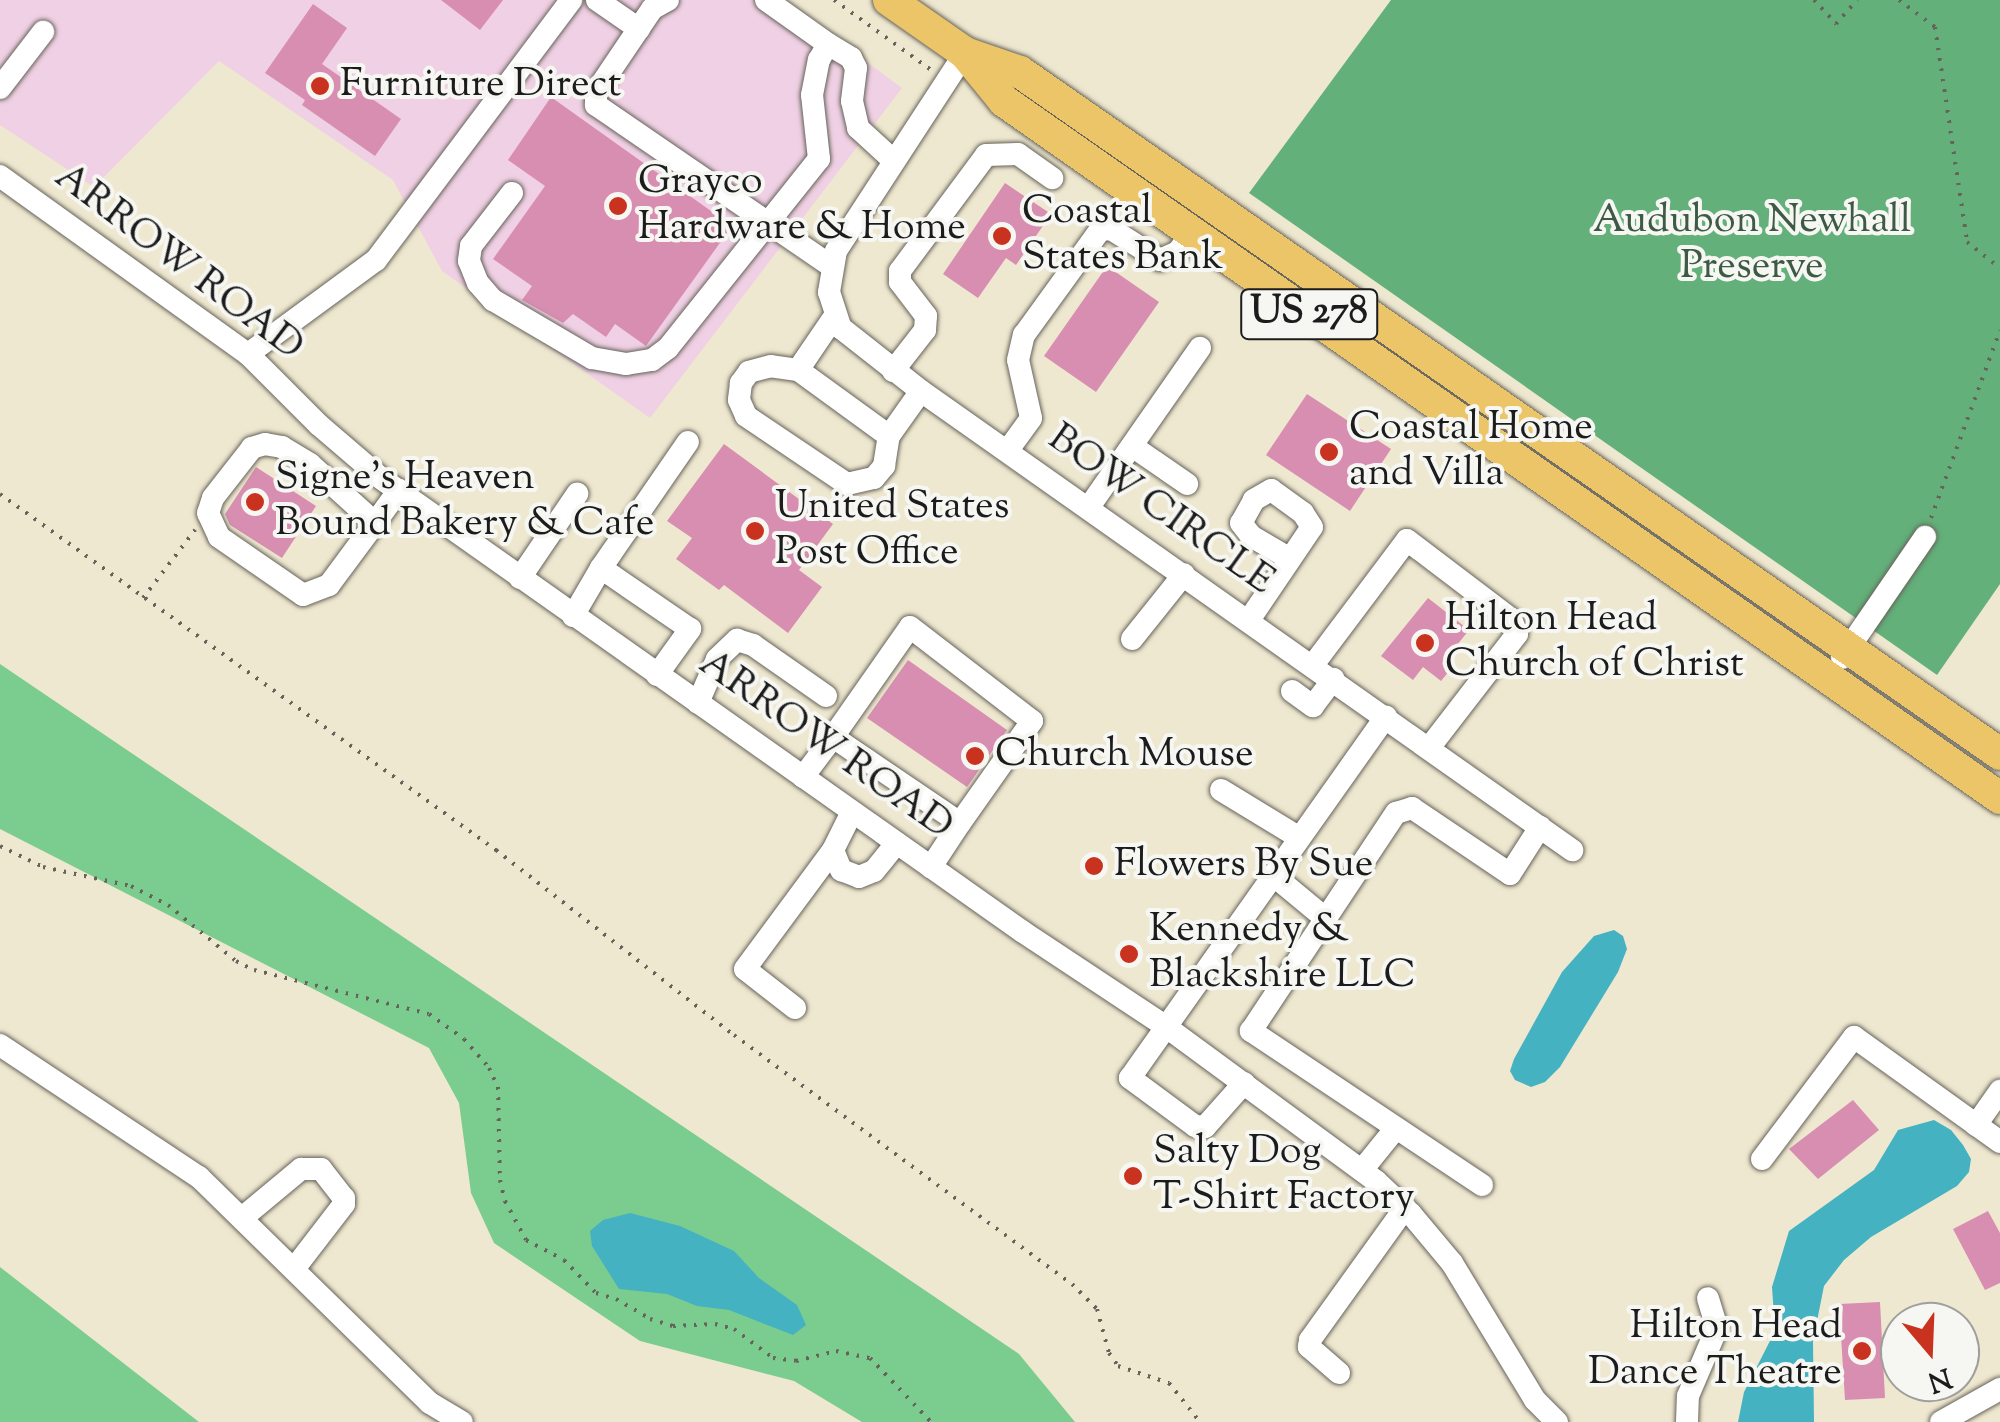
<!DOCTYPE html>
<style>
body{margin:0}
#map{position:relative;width:2000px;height:1422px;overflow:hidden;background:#efe8d0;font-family:"Sorts Mill Goudy",serif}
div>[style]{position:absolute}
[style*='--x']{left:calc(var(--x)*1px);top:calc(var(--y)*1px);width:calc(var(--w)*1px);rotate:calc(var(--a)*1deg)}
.built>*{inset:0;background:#f0d0e4}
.green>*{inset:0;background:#7acd8f}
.forest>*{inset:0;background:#63b07a}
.water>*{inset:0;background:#44b2c1}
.building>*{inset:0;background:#d88eb0}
.path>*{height:4px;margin-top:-2px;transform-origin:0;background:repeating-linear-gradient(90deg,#66635b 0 2.5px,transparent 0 10.5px)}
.roads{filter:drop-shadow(0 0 2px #66635b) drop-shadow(0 0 2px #66635b)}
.minor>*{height:22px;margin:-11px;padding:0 11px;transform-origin:11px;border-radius:11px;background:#fff}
.highway>*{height:32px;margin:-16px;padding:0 16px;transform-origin:16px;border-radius:16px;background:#ecc569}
.dots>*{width:28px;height:28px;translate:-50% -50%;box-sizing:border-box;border:5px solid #f6f6f2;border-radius:50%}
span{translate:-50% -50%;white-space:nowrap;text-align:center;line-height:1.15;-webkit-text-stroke:8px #f6f6f2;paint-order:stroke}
.shield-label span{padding:2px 8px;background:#f6f6f2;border:2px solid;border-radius:8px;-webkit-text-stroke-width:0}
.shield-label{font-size:38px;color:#1c1c1c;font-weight:700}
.poi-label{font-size:40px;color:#1c1c1c}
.left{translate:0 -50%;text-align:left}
.right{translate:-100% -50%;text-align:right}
.park-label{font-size:40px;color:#3d5a44}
.street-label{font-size:40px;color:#1c1c1c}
.north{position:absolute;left:1880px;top:1302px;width:100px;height:100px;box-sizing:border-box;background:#f6f6f2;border:2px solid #9f9f9c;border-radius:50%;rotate:161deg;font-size:28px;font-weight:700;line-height:40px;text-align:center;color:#1c1c1c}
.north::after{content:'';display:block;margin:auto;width:35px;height:45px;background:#c8321e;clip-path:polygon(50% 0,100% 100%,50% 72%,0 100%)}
</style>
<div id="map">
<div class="built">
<i style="clip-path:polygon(0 0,783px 0,902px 88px,650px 418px,442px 271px,393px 180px,219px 61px,94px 187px,0 125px)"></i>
</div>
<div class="green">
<i style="clip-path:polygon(0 664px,1019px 1354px,1075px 1422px,862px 1422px,794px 1381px,640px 1341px,494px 1243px,471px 1193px,459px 1103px,429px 1048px,0 829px)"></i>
<i style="clip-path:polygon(0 1267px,199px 1422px,0 1422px)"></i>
</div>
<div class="forest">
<i style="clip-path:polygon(1391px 0,2000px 0,2000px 584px,1937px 675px,1249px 193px)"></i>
</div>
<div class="water">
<i style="clip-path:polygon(1614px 930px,1623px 936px,1627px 949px,1618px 972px,1560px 1067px,1545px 1082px,1531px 1087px,1515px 1080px,1510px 1071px,1514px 1059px,1562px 972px,1594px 936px)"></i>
<i style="clip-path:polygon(1934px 1120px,1951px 1130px,1963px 1145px,1971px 1159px,1969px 1172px,1957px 1186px,1871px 1237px,1844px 1260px,1824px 1286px,1813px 1341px,1814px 1422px,1738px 1422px,1744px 1392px,1775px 1331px,1772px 1287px,1789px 1231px,1874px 1170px,1898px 1130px)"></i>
<i style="clip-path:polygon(630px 1213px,680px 1226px,734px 1251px,759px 1278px,797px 1305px,806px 1325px,793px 1335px,729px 1310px,697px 1306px,667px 1294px,619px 1289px,592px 1246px,590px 1231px,603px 1220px)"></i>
</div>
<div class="building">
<i style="clip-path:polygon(441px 0,503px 0,480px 30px)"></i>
<i style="clip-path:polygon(313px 4px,347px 28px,322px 64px,401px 119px,375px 156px,302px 105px,305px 100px,265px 73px)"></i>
<i style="clip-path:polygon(551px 97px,732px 226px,646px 346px,615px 324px,606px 337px,573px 314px,563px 323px,522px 300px,532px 286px,493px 259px,545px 186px,508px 160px)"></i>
<i style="clip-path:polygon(1005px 183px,1051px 214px,1016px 265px,1006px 258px,978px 298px,943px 274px)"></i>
<i style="clip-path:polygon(1107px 266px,1159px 302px,1096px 392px,1044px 356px)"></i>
<i style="clip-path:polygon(1307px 394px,1391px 449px,1350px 511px,1266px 455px)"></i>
<i style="clip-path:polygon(724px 444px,833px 524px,799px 570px,822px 587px,788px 633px,724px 585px,719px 590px,676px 559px,692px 538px,667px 521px)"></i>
<i style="clip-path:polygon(256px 467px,316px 506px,282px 558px,230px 525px,225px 514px)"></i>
<i style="clip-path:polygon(1428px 598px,1469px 630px,1442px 664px,1450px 670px,1441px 681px,1423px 667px,1413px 680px,1381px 656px)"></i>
<i style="clip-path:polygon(908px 660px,1007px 730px,967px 787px,867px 718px)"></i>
<i style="clip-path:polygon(1853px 1100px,1879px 1130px,1818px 1179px,1789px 1149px)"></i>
<i style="clip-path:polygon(1988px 1211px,2000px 1233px,2000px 1283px,1985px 1290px,1953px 1229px)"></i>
<i style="clip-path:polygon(1880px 1302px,1885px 1398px,1845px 1400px,1839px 1304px)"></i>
</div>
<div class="path">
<i style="--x:834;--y:0;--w:120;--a:35.8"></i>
<i style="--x:1814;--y:0;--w:33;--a:47"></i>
<i style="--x:1836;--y:24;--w:32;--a:-49"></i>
<i style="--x:1899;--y:0;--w:45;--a:36.9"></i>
<i style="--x:1935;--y:27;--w:217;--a:81.5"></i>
<i style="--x:1967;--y:242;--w:42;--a:38.2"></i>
<i style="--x:0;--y:494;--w:611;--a:35.67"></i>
<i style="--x:496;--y:850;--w:301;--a:37.9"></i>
<i style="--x:734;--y:1035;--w:420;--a:36.4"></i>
<i style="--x:1072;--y:1284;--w:35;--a:45"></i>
<i style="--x:1097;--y:1309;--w:46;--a:74.7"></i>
<i style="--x:1109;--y:1353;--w:16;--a:55"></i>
<i style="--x:1118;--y:1366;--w:54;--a:18.4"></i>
<i style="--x:1169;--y:1383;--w:50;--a:51.5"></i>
<i style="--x:1931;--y:518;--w:200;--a:-69.8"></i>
<i style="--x:143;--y:598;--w:86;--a:-52.6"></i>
<i style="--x:0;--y:846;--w:48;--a:26"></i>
<i style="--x:43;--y:867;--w:90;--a:12.2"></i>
<i style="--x:131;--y:886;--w:42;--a:27.2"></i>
<i style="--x:168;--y:905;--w:88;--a:39.5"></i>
<i style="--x:236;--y:961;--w:20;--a:27"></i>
<i style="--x:254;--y:970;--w:180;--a:14.1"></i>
<i style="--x:429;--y:1014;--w:43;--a:35.5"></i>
<i style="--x:464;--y:1039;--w:38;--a:49"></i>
<i style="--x:489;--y:1068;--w:21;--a:65"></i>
<i style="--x:498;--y:1087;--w:93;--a:88.8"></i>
<i style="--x:500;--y:1180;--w:22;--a:77"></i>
<i style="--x:505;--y:1201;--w:44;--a:61.7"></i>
<i style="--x:526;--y:1240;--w:43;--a:27.8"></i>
<i style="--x:564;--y:1260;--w:46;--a:45.9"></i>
<i style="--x:596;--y:1293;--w:21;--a:17"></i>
<i style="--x:616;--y:1299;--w:39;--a:30"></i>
<i style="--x:650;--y:1319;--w:24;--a:17"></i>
<i style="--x:673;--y:1326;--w:42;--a:-2.7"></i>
<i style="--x:715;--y:1324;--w:20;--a:15"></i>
<i style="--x:734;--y:1329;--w:49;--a:36.6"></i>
<i style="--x:773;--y:1358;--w:23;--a:7"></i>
<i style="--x:796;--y:1361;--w:41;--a:-14"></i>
<i style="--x:836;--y:1351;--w:35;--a:12"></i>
<i style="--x:870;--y:1358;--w:88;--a:46.4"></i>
</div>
<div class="roads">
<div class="minor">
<i style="--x:597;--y:0;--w:51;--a:34.6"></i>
<i style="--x:668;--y:0;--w:18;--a:151"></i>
<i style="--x:652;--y:9;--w:100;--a:124"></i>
<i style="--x:596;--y:92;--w:13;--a:90"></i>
<i style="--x:596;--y:105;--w:285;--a:34.4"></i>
<i style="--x:828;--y:44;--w:27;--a:31"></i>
<i style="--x:851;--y:58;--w:11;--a:63"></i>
<i style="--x:856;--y:68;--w:33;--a:97"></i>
<i style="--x:852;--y:101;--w:28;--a:77"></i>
<i style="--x:858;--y:128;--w:49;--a:42.5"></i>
<i style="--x:965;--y:53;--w:236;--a:123.1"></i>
<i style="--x:836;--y:251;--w:42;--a:99.7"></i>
<i style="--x:829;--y:292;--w:38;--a:72"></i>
<i style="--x:841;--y:328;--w:102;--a:38.2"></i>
<i style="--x:921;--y:391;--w:797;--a:35.19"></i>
<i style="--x:0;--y:88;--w:71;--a:-52.5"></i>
<i style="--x:0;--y:176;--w:305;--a:35.7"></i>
<i style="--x:248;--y:354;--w:100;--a:45"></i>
<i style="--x:319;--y:425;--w:83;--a:40.6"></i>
<i style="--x:382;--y:479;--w:785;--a:35.25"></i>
<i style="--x:1023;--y:932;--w:170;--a:33.5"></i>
<i style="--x:1165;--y:1026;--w:262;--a:36.3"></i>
<i style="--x:1376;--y:1181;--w:48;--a:43.3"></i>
<i style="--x:1411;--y:1214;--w:64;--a:50.1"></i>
<i style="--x:1452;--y:1263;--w:160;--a:58.8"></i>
<i style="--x:1535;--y:1400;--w:31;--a:45"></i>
<i style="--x:512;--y:193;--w:67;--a:127.7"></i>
<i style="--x:471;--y:246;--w:15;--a:98"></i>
<i style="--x:469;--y:261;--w:24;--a:68"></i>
<i style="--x:478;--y:283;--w:23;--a:49"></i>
<i style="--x:493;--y:300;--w:115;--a:30.4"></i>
<i style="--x:592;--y:358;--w:35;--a:10"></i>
<i style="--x:626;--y:364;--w:26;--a:-9"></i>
<i style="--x:652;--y:360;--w:20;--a:-37"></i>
<i style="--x:668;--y:348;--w:242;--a:-51.4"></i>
<i style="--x:819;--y:159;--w:64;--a:-96.2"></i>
<i style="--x:812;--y:95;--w:36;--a:-79"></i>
<i style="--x:819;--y:60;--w:18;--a:-61"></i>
<i style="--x:828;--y:44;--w:76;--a:-144.6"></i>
<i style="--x:248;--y:354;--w:159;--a:-36.3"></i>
<i style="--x:376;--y:260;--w:325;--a:-53.1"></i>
<i style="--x:798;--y:370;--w:64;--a:-55.8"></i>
<i style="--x:893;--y:371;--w:52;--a:-52"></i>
<i style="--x:925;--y:330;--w:14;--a:-86"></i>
<i style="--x:926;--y:316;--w:43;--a:-127.4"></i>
<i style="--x:900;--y:282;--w:11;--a:-90"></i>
<i style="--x:900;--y:271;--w:144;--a:-53.4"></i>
<i style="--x:986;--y:155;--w:32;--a:-2"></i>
<i style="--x:1018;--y:154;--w:42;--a:35.2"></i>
<i style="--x:889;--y:436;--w:112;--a:-144"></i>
<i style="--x:798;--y:370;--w:27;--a:-172"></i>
<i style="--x:771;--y:366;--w:23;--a:165"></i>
<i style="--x:749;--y:372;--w:14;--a:126"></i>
<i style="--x:741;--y:383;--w:17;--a:97"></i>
<i style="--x:739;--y:400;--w:17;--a:66"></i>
<i style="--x:746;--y:416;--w:122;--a:34"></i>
<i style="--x:847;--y:484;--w:28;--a:-13"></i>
<i style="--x:874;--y:478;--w:16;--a:-50"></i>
<i style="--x:884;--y:466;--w:30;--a:-81"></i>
<i style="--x:889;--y:436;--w:55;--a:-54.6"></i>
<i style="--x:1132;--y:446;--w:67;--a:34.6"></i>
<i style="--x:1008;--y:450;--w:39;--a:-54"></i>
<i style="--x:1031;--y:418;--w:59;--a:-102.6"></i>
<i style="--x:1018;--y:360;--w:26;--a:-77"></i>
<i style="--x:1024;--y:335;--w:130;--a:-54.1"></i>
<i style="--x:1100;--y:230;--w:11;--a:-5"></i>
<i style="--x:1111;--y:229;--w:58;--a:32.3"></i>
<i style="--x:1160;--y:260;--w:20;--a:-24"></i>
<i style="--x:1178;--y:252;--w:24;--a:-55"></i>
<i style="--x:1089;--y:507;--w:194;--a:-55.1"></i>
<i style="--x:375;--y:523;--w:88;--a:-137.8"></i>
<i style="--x:310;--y:464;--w:33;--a:-149"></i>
<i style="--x:282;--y:447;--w:17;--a:-170"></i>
<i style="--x:265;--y:444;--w:14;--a:163"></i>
<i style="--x:252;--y:448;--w:63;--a:128"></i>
<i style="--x:213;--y:498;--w:16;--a:108"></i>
<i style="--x:208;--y:513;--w:26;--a:65"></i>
<i style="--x:219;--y:537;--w:102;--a:34.6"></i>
<i style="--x:303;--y:595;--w:28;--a:-21"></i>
<i style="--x:329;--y:585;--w:77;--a:-53.4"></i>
<i style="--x:375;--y:523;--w:41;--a:-54"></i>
<i style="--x:520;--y:578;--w:102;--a:-55.8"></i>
<i style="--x:573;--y:616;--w:56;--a:-59.7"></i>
<i style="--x:1249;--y:620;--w:112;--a:-55.9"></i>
<i style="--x:1312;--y:527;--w:17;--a:-123"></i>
<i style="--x:1303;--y:513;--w:39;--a:-144"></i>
<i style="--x:1271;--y:490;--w:20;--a:150"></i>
<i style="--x:1254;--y:500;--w:26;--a:119"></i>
<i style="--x:1241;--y:523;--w:16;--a:52"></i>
<i style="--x:1251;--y:536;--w:45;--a:30.5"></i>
<i style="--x:1132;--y:639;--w:83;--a:-51.3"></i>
<i style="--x:1842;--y:658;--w:147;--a:-55.6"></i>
<i style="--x:1313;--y:665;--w:156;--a:-53.1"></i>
<i style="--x:1407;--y:540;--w:131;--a:37.2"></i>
<i style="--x:1511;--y:619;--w:16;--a:68"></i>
<i style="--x:1517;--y:634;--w:144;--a:127.7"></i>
<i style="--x:657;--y:675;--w:57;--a:-54.3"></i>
<i style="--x:690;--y:629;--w:108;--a:-145.6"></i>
<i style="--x:601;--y:568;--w:153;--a:-55.4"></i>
<i style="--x:1292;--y:691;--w:26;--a:36"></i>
<i style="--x:1313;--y:706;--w:34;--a:-53"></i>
<i style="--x:698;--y:703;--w:48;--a:-66.6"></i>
<i style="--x:717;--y:659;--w:28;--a:-44"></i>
<i style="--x:737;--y:640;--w:17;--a:17"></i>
<i style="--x:753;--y:645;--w:89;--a:34.9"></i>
<i style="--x:833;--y:737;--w:134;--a:-55"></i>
<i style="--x:910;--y:627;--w:154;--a:37.6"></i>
<i style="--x:1032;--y:721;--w:125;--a:125.2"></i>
<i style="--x:803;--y:777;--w:50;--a:-53.1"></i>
<i style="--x:833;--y:737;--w:153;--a:34.1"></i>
<i style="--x:960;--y:823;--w:53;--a:123.4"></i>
<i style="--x:1221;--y:790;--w:92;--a:31.3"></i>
<i style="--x:852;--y:812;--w:42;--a:116.6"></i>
<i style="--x:833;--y:850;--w:22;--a:68"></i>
<i style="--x:841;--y:870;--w:19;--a:21"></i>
<i style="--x:859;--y:877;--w:16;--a:-22"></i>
<i style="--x:874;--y:871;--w:36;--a:-51"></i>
<i style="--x:1273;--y:875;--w:69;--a:39.7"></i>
<i style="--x:795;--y:1008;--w:63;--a:-142"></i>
<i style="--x:745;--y:969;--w:148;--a:-53.5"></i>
<i style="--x:0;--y:1045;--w:239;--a:33.6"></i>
<i style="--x:199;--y:1177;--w:323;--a:44.4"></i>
<i style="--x:430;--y:1403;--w:37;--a:31"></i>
<i style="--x:1244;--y:1083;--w:59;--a:131.6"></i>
<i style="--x:1205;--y:1127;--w:10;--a:-174"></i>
<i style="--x:1195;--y:1126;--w:81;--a:-143.6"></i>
<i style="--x:1130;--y:1078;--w:443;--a:-54.7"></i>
<i style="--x:1976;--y:1125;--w:42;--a:-54.8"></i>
<i style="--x:1762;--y:1159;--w:153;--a:-53"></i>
<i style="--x:1854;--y:1037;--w:180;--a:35.7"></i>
<i style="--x:1362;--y:1170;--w:54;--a:-51"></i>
<i style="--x:1482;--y:1185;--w:278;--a:-146.3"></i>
<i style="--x:1251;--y:1031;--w:262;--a:-56.4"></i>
<i style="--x:1396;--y:813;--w:17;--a:-17"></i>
<i style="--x:1412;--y:808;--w:118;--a:34"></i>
<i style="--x:1510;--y:874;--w:56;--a:-57.4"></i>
<i style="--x:242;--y:1218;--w:77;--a:-39.7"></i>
<i style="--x:301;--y:1169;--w:20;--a:0"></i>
<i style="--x:321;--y:1169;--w:37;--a:52"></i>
<i style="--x:344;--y:1198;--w:6;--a:90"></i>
<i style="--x:344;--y:1204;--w:82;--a:127.6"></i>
<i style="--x:1339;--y:1373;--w:40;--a:-139"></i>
<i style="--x:1309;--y:1347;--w:7;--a:-82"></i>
<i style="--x:1310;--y:1340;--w:163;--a:-54.3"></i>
<i style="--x:1687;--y:1422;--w:26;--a:-88"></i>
<i style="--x:1688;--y:1396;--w:74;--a:-66.9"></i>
<i style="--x:1717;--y:1328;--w:31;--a:-107"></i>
<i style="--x:1941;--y:1422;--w:68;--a:-29.2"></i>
</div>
<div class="highway">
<i style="--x:889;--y:0;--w:93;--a:34.9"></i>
<i style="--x:965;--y:53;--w:58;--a:19.1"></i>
<i style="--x:1020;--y:72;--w:1194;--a:34.83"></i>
<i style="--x:965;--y:53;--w:62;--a:50.9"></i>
<i style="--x:1004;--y:101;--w:1216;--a:34.98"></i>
</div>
</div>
<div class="dots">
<i style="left:320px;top:86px;background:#c8321e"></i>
<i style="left:618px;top:206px;background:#c8321e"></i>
<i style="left:1002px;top:236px;background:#c8321e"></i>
<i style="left:1329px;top:452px;background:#c8321e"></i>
<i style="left:255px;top:502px;background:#c8321e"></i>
<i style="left:755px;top:531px;background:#c8321e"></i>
<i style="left:1425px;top:643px;background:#c8321e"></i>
<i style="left:975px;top:756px;background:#c8321e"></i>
<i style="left:1094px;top:866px;background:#c8321e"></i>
<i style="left:1129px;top:954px;background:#c8321e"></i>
<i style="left:1133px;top:1176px;background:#c8321e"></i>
<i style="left:1862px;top:1351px;background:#c8321e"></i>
</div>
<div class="shield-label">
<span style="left:1309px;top:314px">US 278</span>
</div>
<div class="poi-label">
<span class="left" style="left:340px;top:86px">Furniture Direct</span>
<span class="left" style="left:638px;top:206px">Grayco<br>Hardware &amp; Home</span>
<span class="left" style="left:1022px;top:236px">Coastal<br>States Bank</span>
<span class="left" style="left:1349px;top:452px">Coastal Home<br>and Villa</span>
<span class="left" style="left:275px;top:502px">Signe's Heaven<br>Bound Bakery &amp; Cafe</span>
<span class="left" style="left:775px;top:531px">United States<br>Post Office</span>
<span class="left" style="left:1445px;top:643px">Hilton Head<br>Church of Christ</span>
<span class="left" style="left:995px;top:756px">Church Mouse</span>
<span class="left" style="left:1114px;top:866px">Flowers By Sue</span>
<span class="left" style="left:1149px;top:954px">Kennedy &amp;<br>Blackshire LLC</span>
<span class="left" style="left:1153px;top:1176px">Salty Dog<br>T-Shirt Factory</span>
<span class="right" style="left:1842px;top:1351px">Hilton Head<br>Dance Theatre</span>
</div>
<div class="park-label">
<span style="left:1752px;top:245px">Audubon Newhall<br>Preserve</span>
</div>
<div class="street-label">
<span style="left:178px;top:263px;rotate:37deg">ARROW ROAD</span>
<span style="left:1160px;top:511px;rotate:35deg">BOW CIRCLE</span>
<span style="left:825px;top:746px;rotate:35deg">ARROW ROAD</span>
</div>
<div class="north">N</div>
</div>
